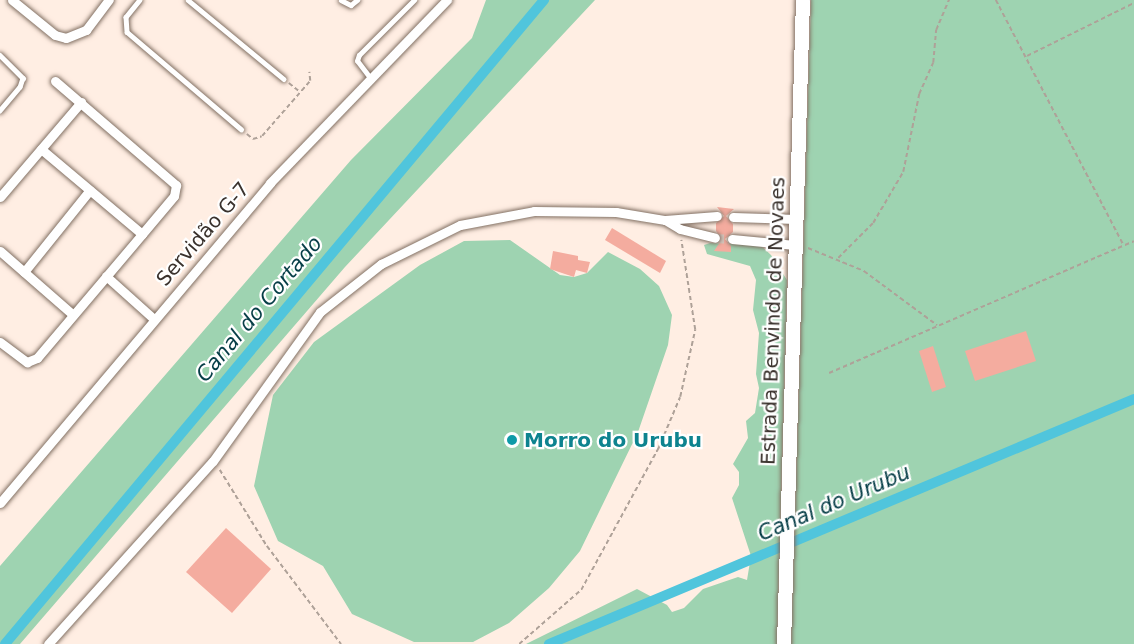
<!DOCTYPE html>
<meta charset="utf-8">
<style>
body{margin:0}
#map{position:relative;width:1134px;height:644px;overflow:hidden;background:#ffeee3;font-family:"DejaVu Sans",sans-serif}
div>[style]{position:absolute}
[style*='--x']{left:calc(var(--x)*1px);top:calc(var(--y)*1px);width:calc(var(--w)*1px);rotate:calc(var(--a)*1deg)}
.green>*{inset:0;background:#9ed3b1}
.canal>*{height:10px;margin:-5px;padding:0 5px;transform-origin:5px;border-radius:5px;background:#50c5dc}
.building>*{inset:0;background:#f4ac9f}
.street-tunnel>*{height:9px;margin-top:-4.5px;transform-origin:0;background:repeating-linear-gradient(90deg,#d8c8bf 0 9px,transparent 0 13.5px)}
.path>*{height:1.5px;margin-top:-0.75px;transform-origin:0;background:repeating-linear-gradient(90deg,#aea198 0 4.5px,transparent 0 7.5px)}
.roads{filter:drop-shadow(0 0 2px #827063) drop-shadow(0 0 2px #827063)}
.lane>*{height:4.5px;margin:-2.25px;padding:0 2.25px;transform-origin:2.25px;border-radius:2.25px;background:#fff}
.street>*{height:9px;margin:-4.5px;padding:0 4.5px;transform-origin:4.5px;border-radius:4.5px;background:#fff}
.secondary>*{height:14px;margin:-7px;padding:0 7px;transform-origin:7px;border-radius:7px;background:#fff}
.dots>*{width:16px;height:16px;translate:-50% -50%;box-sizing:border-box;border:3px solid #fff;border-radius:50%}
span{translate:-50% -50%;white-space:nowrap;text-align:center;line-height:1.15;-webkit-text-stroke:4.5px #fff;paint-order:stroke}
.street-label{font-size:20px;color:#3a322d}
.culture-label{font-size:20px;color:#0d838f;font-weight:700}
.left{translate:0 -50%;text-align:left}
.water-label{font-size:21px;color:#063e47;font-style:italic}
</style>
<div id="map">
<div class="green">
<i style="clip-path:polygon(486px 0,595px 0,345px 267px,20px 644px,0 644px,0 566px,351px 160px,472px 38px)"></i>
<i style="clip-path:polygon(811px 0,1134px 0,1134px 644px,791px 644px)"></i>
<i style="clip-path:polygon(510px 240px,560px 275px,574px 277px,587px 273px,608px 252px,640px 269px,659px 286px,672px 315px,668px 345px,638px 432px,580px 551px,549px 588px,509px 623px,473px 642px,414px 642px,352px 614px,323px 566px,278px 541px,254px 486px,273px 395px,314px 342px,420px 265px,464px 241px)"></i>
<i style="clip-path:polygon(710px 243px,760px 245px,771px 255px,787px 280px,777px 644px,526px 644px,637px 589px,667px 605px,672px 612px,684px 608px,703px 589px,738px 577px,747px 580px,751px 556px,732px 498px,739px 485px,739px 472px,733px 464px,748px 438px,746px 421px,755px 413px,759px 388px,756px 374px,759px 333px,753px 310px,756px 280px,750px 266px,707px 254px,704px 245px)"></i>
</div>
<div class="canal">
<i style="--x:5;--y:644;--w:840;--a:-50.07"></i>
<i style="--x:549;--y:644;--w:634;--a:-22.72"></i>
</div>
<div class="building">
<i style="clip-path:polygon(717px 207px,734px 209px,726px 216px,733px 224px,733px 232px,725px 239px,731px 246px,731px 252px,714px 251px,722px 239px,716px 231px,716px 223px,724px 216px)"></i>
<i style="clip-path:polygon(612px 228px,666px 261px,660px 273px,605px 240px)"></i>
<i style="clip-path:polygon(553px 251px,578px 256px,578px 260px,590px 262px,587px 273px,576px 270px,574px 277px,550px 269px)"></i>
<i style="clip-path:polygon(1026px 331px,1036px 361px,975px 381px,965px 351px)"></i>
<i style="clip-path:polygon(933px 346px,946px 387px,932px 392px,919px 351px)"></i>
<i style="clip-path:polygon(226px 528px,271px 569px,232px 613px,186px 572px)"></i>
</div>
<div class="street-tunnel">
<i style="--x:715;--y:238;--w:17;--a:3"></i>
</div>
<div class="path">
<i style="--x:996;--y:0;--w:275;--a:62.5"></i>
<i style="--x:1027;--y:56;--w:119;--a:-26.4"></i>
<i style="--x:289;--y:83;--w:14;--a:39"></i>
<i style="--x:247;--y:134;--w:8;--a:40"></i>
<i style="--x:253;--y:139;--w:9;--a:-18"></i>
<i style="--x:262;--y:136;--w:73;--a:-48.9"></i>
<i style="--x:310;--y:81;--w:9;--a:-96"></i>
<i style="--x:808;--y:248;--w:61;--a:22.3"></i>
<i style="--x:864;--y:271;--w:91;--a:36.5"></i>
<i style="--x:838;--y:258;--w:49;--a:-45"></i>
<i style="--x:873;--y:223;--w:59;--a:-59.5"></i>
<i style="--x:903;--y:172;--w:80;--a:-78.4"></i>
<i style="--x:919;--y:94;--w:34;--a:-66"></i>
<i style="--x:933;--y:63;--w:33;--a:-85"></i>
<i style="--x:936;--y:30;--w:33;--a:-67"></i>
<i style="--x:829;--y:373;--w:332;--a:-23.4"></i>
<i style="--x:220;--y:470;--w:89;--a:58.3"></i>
<i style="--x:267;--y:546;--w:123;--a:52.9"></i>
<i style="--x:519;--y:644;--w:82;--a:-41.1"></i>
<i style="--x:581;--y:590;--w:161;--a:-61.4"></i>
<i style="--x:658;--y:449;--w:56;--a:-67.1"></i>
<i style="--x:680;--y:397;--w:69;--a:-77.4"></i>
<i style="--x:695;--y:330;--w:91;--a:-98.8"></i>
</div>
<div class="roads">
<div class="lane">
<i style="--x:140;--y:0;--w:22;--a:129"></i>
<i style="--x:126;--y:17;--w:15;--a:86"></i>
<i style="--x:127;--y:32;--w:150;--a:40.4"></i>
<i style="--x:188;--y:0;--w:124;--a:39.5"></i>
<i style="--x:341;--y:0;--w:11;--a:27"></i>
<i style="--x:351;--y:5;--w:8;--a:-40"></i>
<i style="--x:0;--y:55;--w:33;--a:45"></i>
<i style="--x:23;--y:78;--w:9;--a:108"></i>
<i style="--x:20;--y:87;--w:31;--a:130"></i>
<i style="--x:370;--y:78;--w:21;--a:-127"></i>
<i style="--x:357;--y:61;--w:6;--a:-72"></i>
<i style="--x:359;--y:55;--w:78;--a:-45"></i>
</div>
<div class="street">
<i style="--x:12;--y:0;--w:55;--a:39.1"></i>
<i style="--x:55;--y:35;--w:11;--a:15"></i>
<i style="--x:66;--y:38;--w:22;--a:-22"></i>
<i style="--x:86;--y:30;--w:38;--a:-53"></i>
<i style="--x:55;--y:81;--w:160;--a:40.7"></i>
<i style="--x:176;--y:185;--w:11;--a:100"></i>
<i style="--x:174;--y:196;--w:50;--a:130.1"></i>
<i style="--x:0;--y:197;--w:125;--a:-49.5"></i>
<i style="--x:733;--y:217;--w:63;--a:1.8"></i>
<i style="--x:665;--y:220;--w:52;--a:-4.4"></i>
<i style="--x:732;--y:239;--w:63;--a:5.4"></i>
<i style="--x:0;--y:251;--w:96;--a:41.2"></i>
<i style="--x:24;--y:272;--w:105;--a:-51.2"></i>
<i style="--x:106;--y:276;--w:64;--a:41.9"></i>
<i style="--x:0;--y:342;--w:34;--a:37"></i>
<i style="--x:27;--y:362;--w:11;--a:-22"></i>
<i style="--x:37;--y:358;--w:162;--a:-49.7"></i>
<i style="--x:142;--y:234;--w:132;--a:-139.9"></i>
<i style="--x:0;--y:503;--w:419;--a:-49.8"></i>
<i style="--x:270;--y:183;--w:255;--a:-46"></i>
<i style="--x:48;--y:644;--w:246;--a:-48"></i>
<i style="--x:213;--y:461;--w:183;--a:-54.3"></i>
<i style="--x:320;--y:312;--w:78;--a:-38.2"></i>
<i style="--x:381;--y:264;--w:88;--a:-26.3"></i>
<i style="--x:460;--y:225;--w:75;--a:-10.7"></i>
<i style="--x:534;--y:211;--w:82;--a:0.7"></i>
<i style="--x:616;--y:212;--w:50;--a:9.3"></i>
<i style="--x:665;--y:220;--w:17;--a:31"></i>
<i style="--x:680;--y:229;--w:36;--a:14"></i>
</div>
<div class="secondary">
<i style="--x:784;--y:644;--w:644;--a:-88.31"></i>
</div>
</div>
<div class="dots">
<i style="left:512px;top:440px;background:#0f9aa8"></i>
</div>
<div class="street-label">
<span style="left:203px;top:234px;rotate:-49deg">Servidão G-7</span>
<span style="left:773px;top:321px;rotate:-88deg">Estrada Benvindo de Novaes</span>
</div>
<div class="culture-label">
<span class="left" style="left:524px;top:440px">Morro do Urubu</span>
</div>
<div class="water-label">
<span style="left:259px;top:309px;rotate:-50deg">Canal do Cortado</span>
<span style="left:834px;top:503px;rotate:-23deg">Canal do Urubu</span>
</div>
</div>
